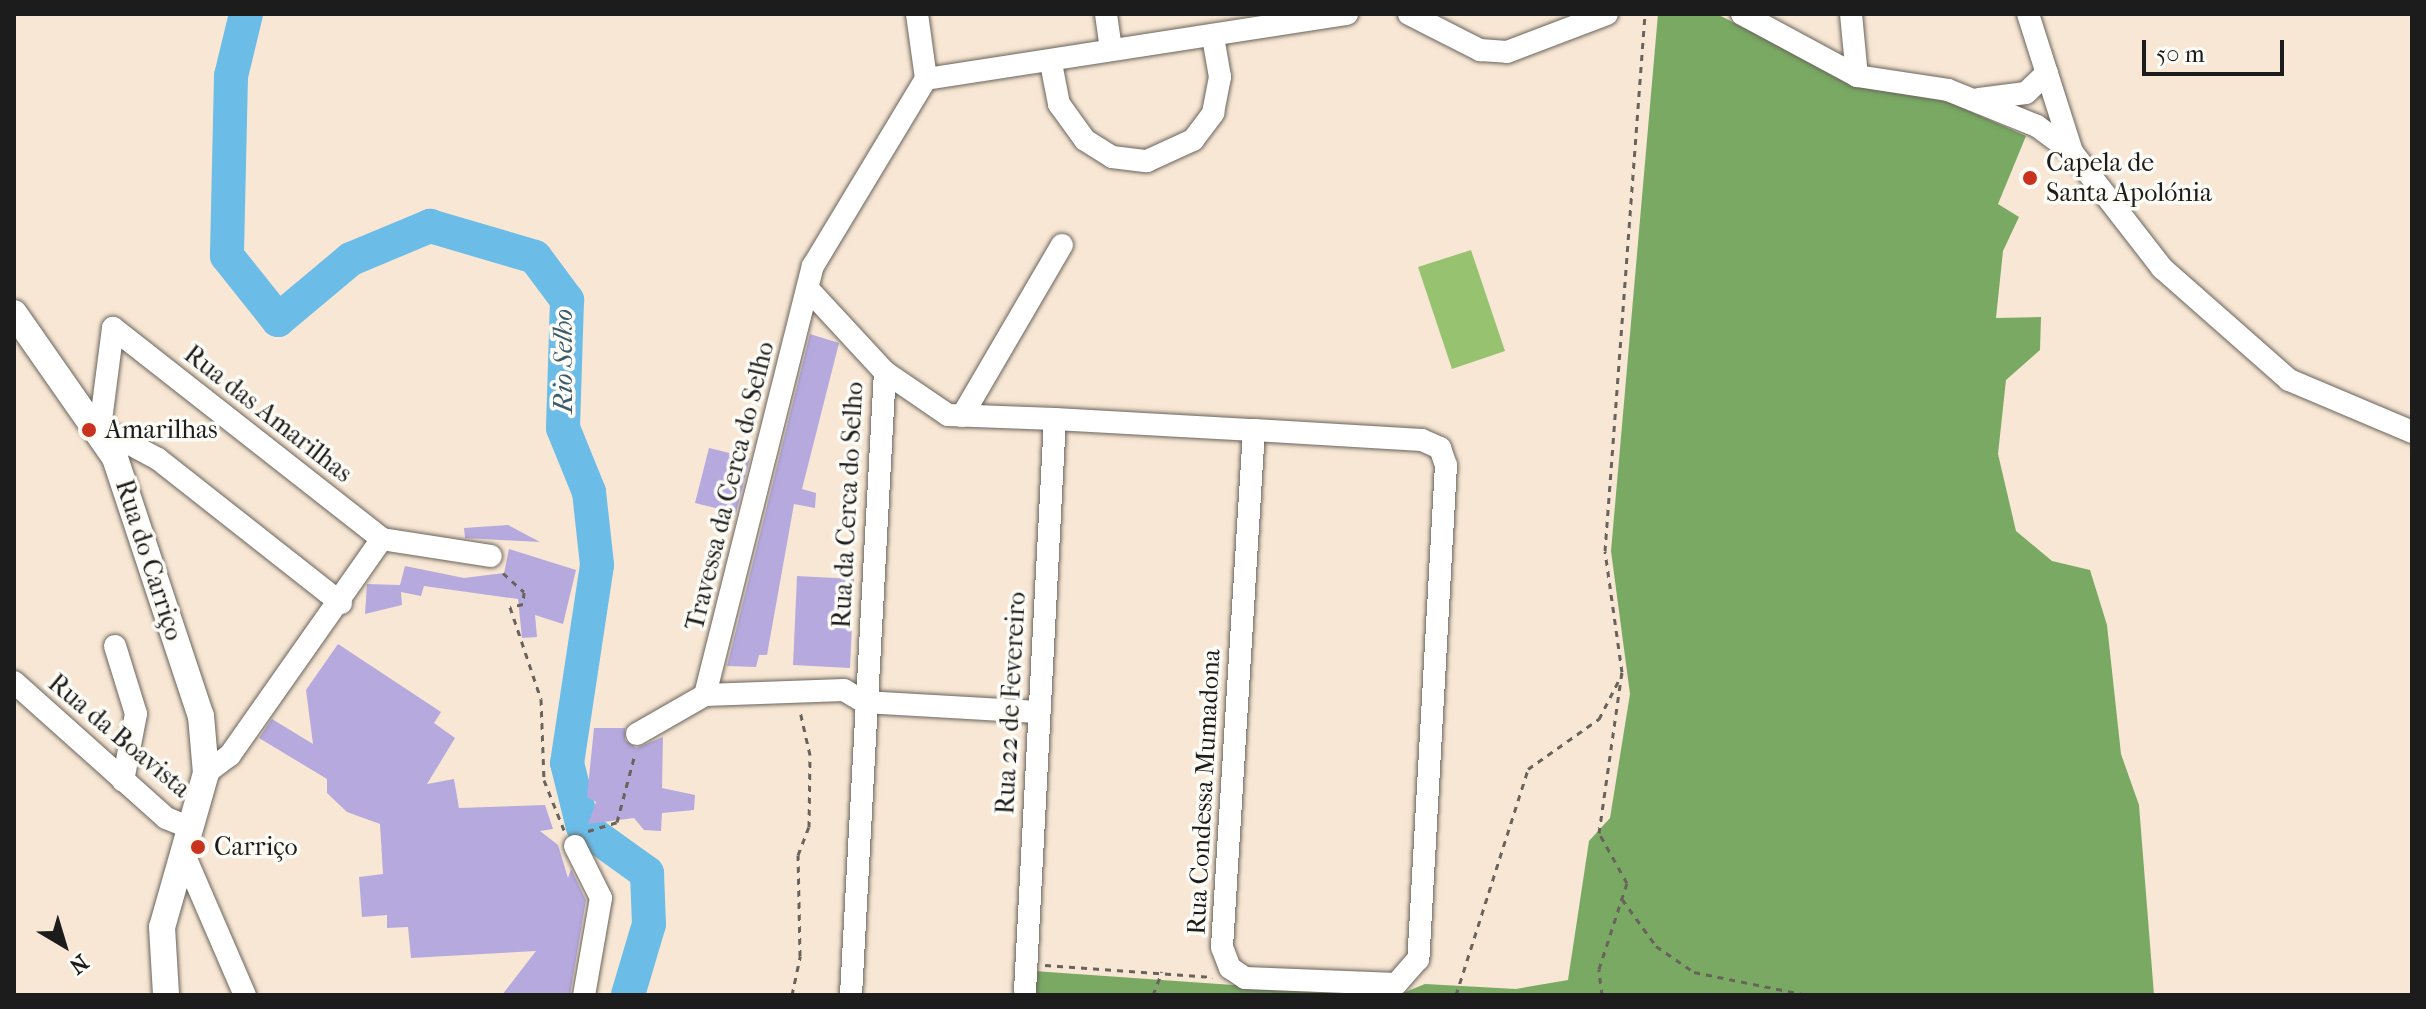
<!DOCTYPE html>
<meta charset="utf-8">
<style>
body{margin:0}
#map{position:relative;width:2426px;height:1009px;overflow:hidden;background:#f8e7d4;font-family:"IM FELL French Canon",serif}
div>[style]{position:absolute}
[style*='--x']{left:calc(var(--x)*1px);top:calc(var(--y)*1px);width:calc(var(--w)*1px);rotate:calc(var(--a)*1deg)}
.green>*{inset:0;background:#97c371}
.forest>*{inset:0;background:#79a963}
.river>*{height:34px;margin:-17px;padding:0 17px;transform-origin:17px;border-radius:17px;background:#6bbce6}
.building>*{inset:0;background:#b6a9de}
.path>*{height:3px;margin-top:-1.5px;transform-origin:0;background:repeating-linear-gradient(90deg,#69635c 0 6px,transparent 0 12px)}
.roads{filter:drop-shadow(0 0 2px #69635c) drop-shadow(0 0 2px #69635c)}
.minor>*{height:22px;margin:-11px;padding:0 11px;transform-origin:11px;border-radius:11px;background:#fff}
.tertiary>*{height:26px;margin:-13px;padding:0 13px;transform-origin:13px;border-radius:13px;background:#fff}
.dots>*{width:22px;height:22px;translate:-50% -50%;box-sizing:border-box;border:4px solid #fdfcf7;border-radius:50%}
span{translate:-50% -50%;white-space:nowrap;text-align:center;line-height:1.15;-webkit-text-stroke:7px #fdfcf7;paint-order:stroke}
.poi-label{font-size:26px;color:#1c1c1c}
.left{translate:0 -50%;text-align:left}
.street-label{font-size:26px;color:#1c1c1c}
.water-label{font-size:28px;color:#3c5c6d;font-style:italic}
.frame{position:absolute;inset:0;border:16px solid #1c1c1c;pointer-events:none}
.north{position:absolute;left:24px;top:905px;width:80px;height:80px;-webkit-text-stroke:6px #fdfcf7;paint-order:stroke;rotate:142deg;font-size:22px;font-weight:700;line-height:32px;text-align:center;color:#1c1c1c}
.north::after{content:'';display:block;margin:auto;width:28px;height:36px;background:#1c1c1c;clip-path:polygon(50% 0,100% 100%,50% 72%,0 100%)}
.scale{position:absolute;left:2142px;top:40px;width:142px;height:36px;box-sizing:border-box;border:4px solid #1c1c1c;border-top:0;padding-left:10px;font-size:24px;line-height:28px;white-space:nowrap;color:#1c1c1c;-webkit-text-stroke:6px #fdfcf7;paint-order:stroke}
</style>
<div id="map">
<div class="green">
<i style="clip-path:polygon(1471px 250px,1505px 351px,1452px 369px,1418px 267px)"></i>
</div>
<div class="forest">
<i style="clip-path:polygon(1658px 14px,1717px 14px,1858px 86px,1949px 102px,2026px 136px,1998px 204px,2019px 217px,2003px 251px,1996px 318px,2041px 317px,2040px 350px,2006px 380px,1998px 454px,2016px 531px,2052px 561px,2090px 570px,2107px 625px,2121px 754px,2139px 805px,2154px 995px,1398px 995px,1425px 984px,1516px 989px,1568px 980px,1589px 841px,1610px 818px,1630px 694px,1611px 551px)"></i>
<i style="clip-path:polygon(1034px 971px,1376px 995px,1031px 995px)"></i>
</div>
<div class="river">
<i style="--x:246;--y:14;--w:64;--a:103.6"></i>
<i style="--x:231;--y:76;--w:180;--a:91.3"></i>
<i style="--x:227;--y:256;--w:82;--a:51.4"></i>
<i style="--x:278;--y:320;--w:95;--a:-39.9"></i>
<i style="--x:351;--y:259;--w:86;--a:-22.7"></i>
<i style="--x:430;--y:226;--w:109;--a:16.4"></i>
<i style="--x:535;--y:257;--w:54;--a:53.3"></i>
<i style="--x:567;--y:300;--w:128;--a:91.8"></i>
<i style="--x:563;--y:428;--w:69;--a:67.9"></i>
<i style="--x:589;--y:492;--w:73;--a:83.7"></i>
<i style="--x:597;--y:565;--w:200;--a:98.6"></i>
<i style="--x:567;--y:763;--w:66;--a:76"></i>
<i style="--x:583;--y:827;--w:79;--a:35.7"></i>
<i style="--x:647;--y:873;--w:51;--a:87.8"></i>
<i style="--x:649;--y:924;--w:74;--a:106.5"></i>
</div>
<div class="building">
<i style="clip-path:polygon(810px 334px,839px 343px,802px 489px,816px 493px,815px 508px,794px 504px,767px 655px,759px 655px,756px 667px,727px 666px)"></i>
<i style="clip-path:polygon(709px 448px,750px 458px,736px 513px,695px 503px)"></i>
<i style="clip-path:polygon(508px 525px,540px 542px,465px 538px,464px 528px)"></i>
<i style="clip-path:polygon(509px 549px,576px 570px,563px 624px,535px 615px,537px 637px,522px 638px,518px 599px,424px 586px,421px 596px,401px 592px,402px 605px,365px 614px,367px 584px,400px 585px,405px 566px,464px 578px,504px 573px)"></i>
<i style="clip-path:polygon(797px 576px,854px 579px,850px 668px,793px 665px)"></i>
<i style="clip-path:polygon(338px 644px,441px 712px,434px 723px,455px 738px,427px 784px,454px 779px,459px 808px,545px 805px,553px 829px,540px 831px,558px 845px,568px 878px,571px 869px,586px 900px,570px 995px,502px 995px,536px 951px,411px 958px,408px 927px,387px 928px,387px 915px,362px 917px,359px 877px,383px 874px,380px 824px,347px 812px,327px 793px,327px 779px,259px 738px,272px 719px,313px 744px,306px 690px)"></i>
<i style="clip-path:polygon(594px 728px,625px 728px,625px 740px,636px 748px,663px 737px,662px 788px,695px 795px,694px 810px,662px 813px,661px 831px,644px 830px,634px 818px,588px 824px,596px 802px,587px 797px)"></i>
</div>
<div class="path">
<i style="--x:503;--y:573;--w:28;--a:42"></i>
<i style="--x:524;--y:592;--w:12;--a:95"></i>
<i style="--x:523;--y:604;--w:13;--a:167"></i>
<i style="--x:510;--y:607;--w:97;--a:71.4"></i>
<i style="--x:541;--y:699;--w:81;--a:87.9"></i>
<i style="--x:544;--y:780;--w:54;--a:68.2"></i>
<i style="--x:588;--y:831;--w:30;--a:-17"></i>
<i style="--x:617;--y:822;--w:70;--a:-75.2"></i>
<i style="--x:1622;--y:899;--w:58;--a:54.1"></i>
<i style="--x:1656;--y:946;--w:46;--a:34.4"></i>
<i style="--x:1694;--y:972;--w:115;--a:11.5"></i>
<i style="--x:1045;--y:965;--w:168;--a:4.1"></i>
<i style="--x:792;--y:995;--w:40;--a:-78"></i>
<i style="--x:800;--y:956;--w:101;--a:-91.1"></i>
<i style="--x:798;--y:855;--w:30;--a:-69"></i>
<i style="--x:809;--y:827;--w:72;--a:-89.2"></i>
<i style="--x:810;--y:755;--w:45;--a:-102.8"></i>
<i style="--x:1153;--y:995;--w:25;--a:-69"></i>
<i style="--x:1456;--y:995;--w:237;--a:-72.3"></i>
<i style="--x:1528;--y:769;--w:87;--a:-35.2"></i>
<i style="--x:1599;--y:719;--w:51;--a:-62.9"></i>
<i style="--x:1602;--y:995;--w:26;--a:-97"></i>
<i style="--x:1599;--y:969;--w:90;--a:-72"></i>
<i style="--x:1627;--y:883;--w:57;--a:-119.2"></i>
<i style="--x:1599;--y:833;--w:163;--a:-81.9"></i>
<i style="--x:1622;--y:672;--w:122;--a:-98"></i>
<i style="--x:1605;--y:551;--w:538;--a:-85.74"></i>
</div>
<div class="roads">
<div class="minor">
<i style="--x:917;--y:14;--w:66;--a:82.1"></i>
<i style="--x:1106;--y:14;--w:36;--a:82"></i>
<i style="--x:1409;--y:14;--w:80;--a:26.9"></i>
<i style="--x:1480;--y:50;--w:27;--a:4"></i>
<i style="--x:1507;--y:52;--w:107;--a:-20.8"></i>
<i style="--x:1742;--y:14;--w:131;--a:28.3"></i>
<i style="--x:1857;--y:76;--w:92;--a:8.7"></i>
<i style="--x:1948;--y:90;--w:96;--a:22"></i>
<i style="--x:2037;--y:126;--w:44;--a:36.6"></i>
<i style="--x:1851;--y:14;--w:62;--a:84.5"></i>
<i style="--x:2028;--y:14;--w:145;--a:72.3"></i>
<i style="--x:2072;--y:152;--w:147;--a:52.2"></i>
<i style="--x:2162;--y:268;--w:169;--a:41.4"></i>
<i style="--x:2289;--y:380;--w:134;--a:22.9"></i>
<i style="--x:1051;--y:63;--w:42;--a:79"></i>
<i style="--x:1059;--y:104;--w:44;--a:54.2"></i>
<i style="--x:1085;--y:140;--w:32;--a:32"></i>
<i style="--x:1112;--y:157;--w:35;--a:7"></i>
<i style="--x:1147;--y:161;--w:51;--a:-24.5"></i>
<i style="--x:1193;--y:140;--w:34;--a:-53"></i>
<i style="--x:1213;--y:113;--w:37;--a:-79"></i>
<i style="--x:1220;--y:77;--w:41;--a:-99.9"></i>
<i style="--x:926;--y:79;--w:426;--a:-8.8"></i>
<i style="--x:1979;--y:99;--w:47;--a:-7.3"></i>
<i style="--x:2026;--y:93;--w:29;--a:-44"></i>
<i style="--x:809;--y:290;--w:112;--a:47.2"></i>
<i style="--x:885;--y:372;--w:76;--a:34.3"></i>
<i style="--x:948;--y:415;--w:107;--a:2.1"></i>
<i style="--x:1055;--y:419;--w:199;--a:3.2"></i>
<i style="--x:1254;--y:430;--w:168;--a:3.4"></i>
<i style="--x:1422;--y:440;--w:20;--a:24"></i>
<i style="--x:1440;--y:448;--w:18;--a:71"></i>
<i style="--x:1446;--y:465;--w:495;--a:93.2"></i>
<i style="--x:1418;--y:959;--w:33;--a:131"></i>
<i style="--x:1396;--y:984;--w:151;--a:-177.7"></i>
<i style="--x:1245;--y:978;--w:18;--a:-146"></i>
<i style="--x:1230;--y:968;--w:22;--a:-111"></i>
<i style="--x:1222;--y:947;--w:518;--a:-86.46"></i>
<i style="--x:962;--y:416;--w:198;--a:-59.7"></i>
<i style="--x:341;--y:603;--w:233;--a:-141.8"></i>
<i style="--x:158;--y:459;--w:66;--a:-151.9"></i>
<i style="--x:100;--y:428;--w:101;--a:-82.6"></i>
<i style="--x:113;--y:328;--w:342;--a:38.1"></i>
<i style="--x:382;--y:539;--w:110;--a:8.9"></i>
<i style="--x:115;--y:646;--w:71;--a:72.8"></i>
<i style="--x:136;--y:714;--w:68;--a:101"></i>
<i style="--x:14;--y:682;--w:204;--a:41.8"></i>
<i style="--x:166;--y:818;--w:27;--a:22"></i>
<i style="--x:705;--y:695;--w:442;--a:-75.9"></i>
<i style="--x:813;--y:266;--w:218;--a:-58.9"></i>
<i style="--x:637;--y:734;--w:78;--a:-29.8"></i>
<i style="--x:705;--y:695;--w:139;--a:-2.1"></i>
<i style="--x:844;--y:690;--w:23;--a:31"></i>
<i style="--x:864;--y:702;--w:174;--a:3.3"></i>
<i style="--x:206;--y:773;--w:30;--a:-37"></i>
<i style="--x:230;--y:755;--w:264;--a:-54.9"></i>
<i style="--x:575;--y:846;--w:58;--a:63.4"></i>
<i style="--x:601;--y:898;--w:98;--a:99.9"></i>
<i style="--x:183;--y:852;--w:156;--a:66.6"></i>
<i style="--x:1025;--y:991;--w:573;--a:-87"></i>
<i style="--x:851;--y:995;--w:624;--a:-86.88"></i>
</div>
<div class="tertiary">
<i style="--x:14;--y:313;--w:177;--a:55.1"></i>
<i style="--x:115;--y:458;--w:272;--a:71.6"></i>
<i style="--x:201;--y:716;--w:57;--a:85"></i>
<i style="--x:206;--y:773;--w:160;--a:105.9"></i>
<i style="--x:162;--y:927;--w:68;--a:86.6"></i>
</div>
</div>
<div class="dots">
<i style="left:2030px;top:178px;background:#c8321e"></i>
<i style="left:89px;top:430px;background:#c8321e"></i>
<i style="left:198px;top:847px;background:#c8321e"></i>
</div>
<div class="poi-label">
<span class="left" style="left:2046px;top:178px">Capela de<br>Santa Apolónia</span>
<span class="left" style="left:105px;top:430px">Amarilhas</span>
<span class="left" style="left:214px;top:847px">Carriço</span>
</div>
<div class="street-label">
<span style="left:268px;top:414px;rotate:38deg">Rua das Amarilhas</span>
<span style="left:730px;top:486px;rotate:-76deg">Travessa da Cerca do Selho</span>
<span style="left:848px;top:505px;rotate:-87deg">Rua da Cerca do Selho</span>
<span style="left:149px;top:560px;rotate:72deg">Rua do Carriço</span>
<span style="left:1011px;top:703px;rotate:-87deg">Rua 22 de Fevereiro</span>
<span style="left:119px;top:736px;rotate:40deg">Rua da Boavista</span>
<span style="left:1204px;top:792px;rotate:-87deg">Rua Condessa Mumadona</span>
</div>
<div class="water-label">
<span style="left:563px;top:361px;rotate:-90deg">Rio Selho</span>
</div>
<div class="frame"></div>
<div class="north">N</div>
<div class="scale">50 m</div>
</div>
